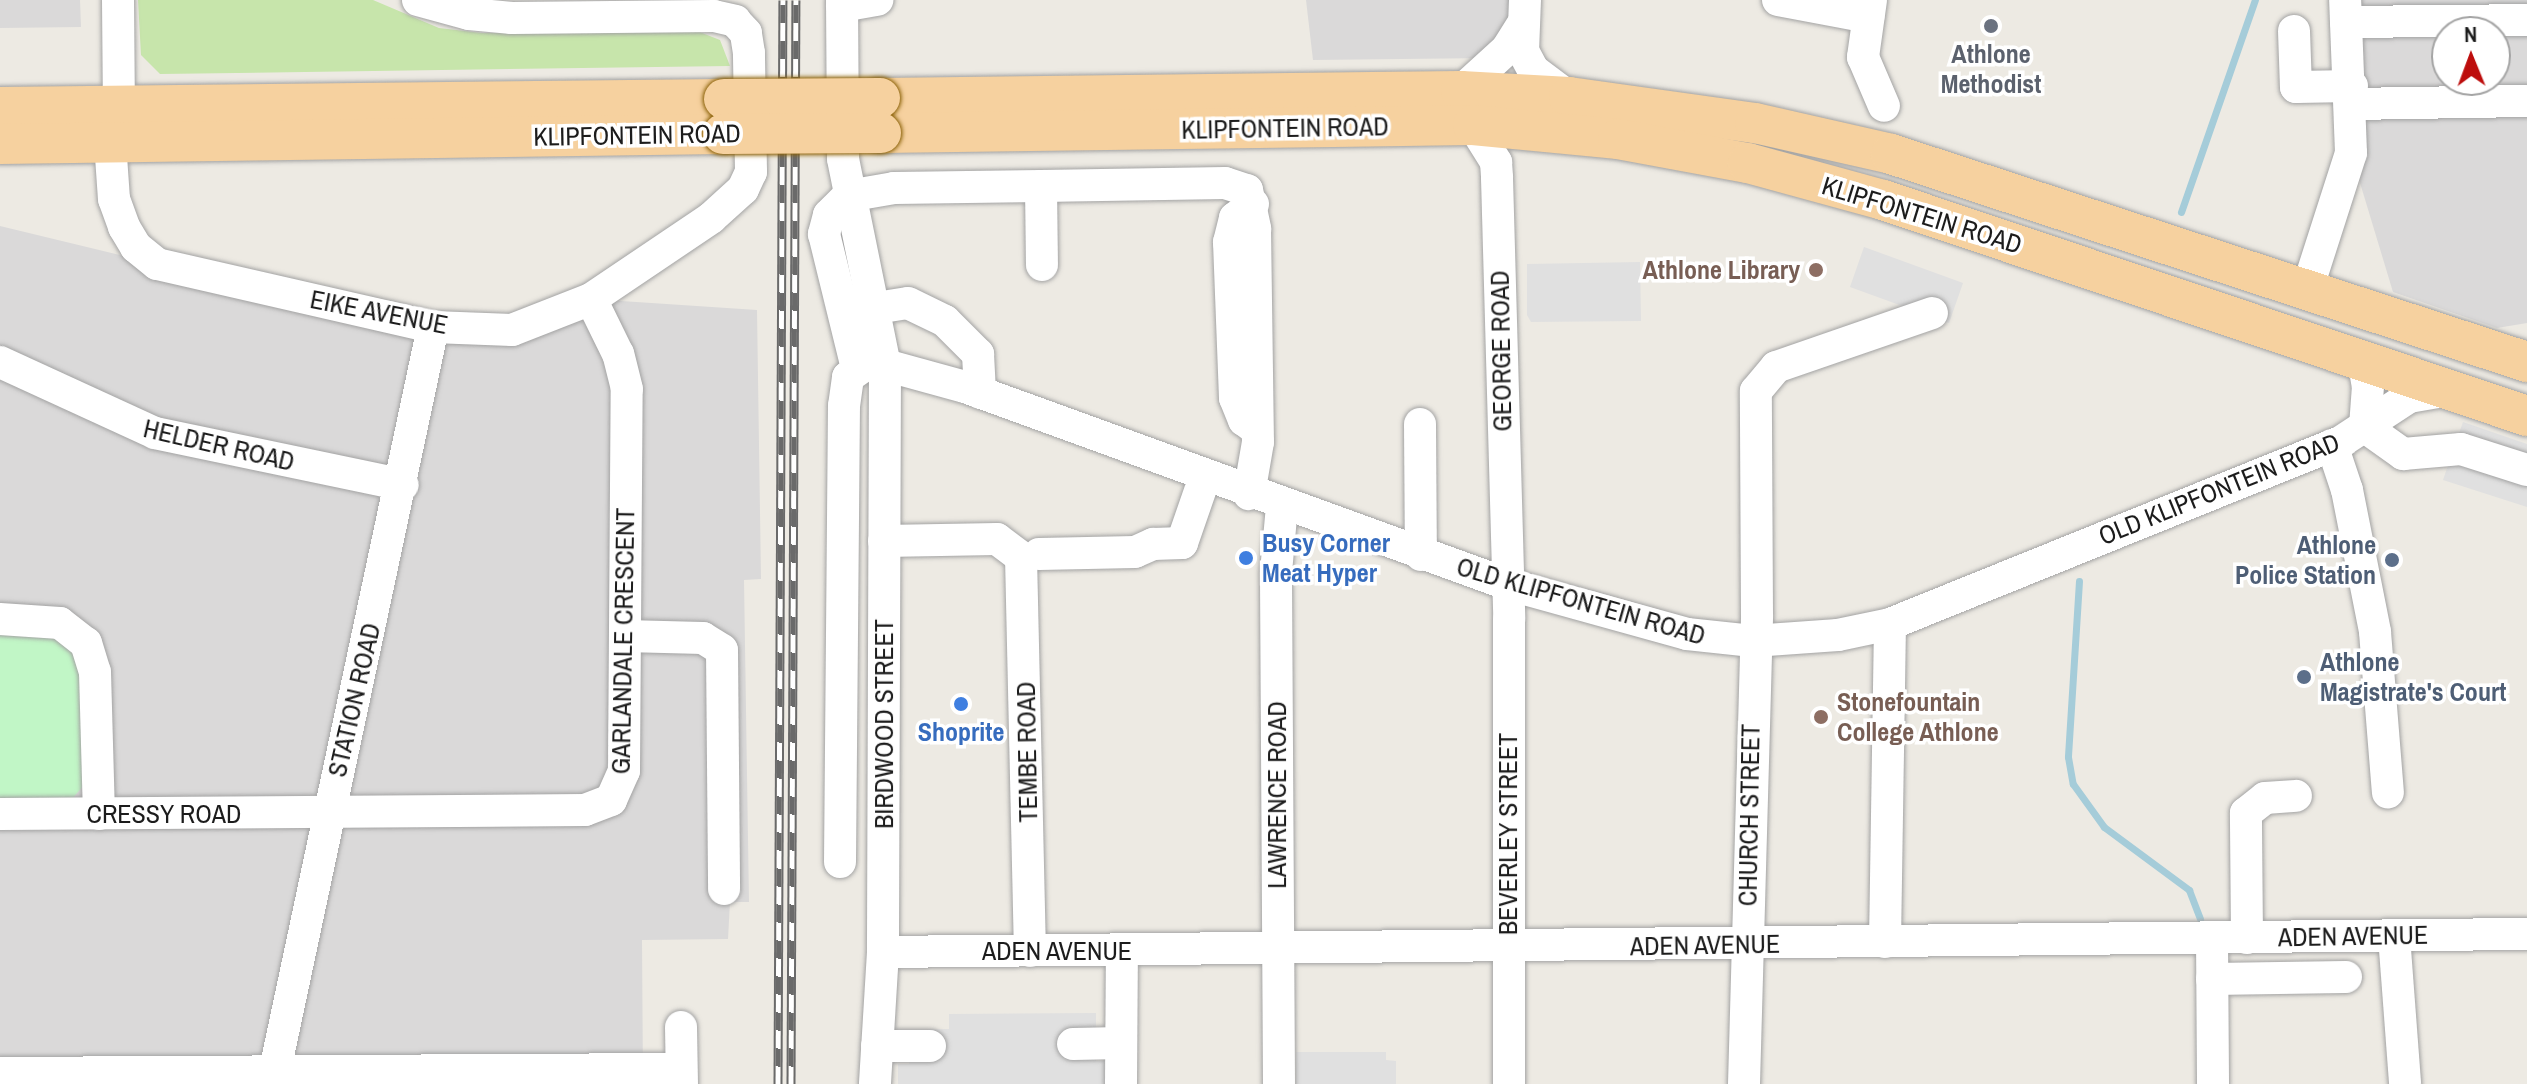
<!DOCTYPE html>
<style>
body{margin:0}
#map{position:relative;width:2527px;height:1084px;overflow:hidden;background:#edeae3;font-family:"Archivo Narrow",sans-serif}
div>[style]{position:absolute}
[style*='--x']{left:calc(var(--x)*1px);top:calc(var(--y)*1px);width:calc(var(--w)*1px);rotate:calc(var(--a)*1deg)}
.residential>*{inset:0;background:#dad9d9}
.grass>*{inset:0;background:#c7e5ab}
.park>*{inset:0;background:#c1f6c6}
.parking>*{inset:0;background:#e0e0e0}
.stream>*{height:7px;margin:-3.5px;padding:0 3.5px;transform-origin:3.5px;border-radius:3.5px;background:#a5ccd9}
.roads{filter:drop-shadow(0 0 2px #a3a3a3) drop-shadow(0 0 2px #a3a3a3)}
.minor>*{height:32px;margin:-16px;padding:0 16px;transform-origin:16px;border-radius:16px;background:#fff}
.major>*{height:40px;margin:-20px;padding:0 20px;transform-origin:20px;border-radius:20px;background:#f6d19f}
.rail>*{height:9px;margin-top:-4.5px;transform-origin:0;background:repeating-linear-gradient(90deg,#fff 0 18px,#6a6a6a 0 36px);box-sizing:border-box;border-block:2px solid #6a6a6a}
.bridges{filter:drop-shadow(0 0 2px #8c6209) drop-shadow(0 0 2px #8c6209)}
.major-bridge>*{height:40px;margin:-20px;padding:0 20px;transform-origin:20px;border-radius:20px;background:#f6d19f}
.dots>*{width:22px;height:22px;translate:-50% -50%;box-sizing:border-box;border:4px solid #fff;border-radius:50%}
span{translate:-50% -50%;white-space:nowrap;text-align:center;line-height:1.15;-webkit-text-stroke:7px #fff;paint-order:stroke}
.worship-label{font-size:26px;color:#5b616d;font-weight:700}
.street-label{font-size:26px;color:#1c1c1c}
.education-label{font-size:26px;color:#785e54;font-weight:700}
.right{translate:-100% -50%;text-align:right}
.left{translate:0 -50%;text-align:left}
.shop-label{font-size:26px;color:#366cbe;font-weight:700}
.service-label{font-size:26px;color:#4e5e75;font-weight:700}
.north{position:absolute;left:2431px;top:16px;width:80px;height:80px;box-sizing:border-box;background:#fff;border:2px solid #a4a4a4;border-radius:50%;rotate:359deg;font-size:22px;font-weight:700;line-height:32px;text-align:center;color:#1c1c1c}
.north::after{content:'';display:block;margin:auto;width:28px;height:36px;background:#bd0d0c;clip-path:polygon(50% 0,100% 100%,50% 72%,0 100%)}
</style>
<div id="map">
<div class="residential">
<i style="clip-path:polygon(0 0,80px 0,81px 27px,0 28px)"></i>
<i style="clip-path:polygon(1306px 0,1525px 0,1490px 58px,1313px 60px)"></i>
<i style="clip-path:polygon(evenodd,2345px 0,2527px 0,2527px 323px,2497px 328px,2393px 292px,2351px 153px,2345px 0,2447px 32px,2495px 32px,2495px 80px,2447px 80px,2447px 32px)"></i>
<i style="clip-path:polygon(0 226px,157px 264px,512px 330px,591px 299px,757px 310px,761px 579px,744px 580px,749px 902px,730px 902px,728px 939px,642px 940px,643px 1084px,0 1084px)"></i>
</div>
<div class="grass">
<i style="clip-path:polygon(138px 0,373px 0,439px 28px,482px 33px,697px 31px,720px 40px,730px 66px,160px 74px,141px 55px)"></i>
</div>
<div class="park">
<i style="clip-path:polygon(0 632px,57px 637px,79px 659px,85px 784px,71px 800px,0 804px)"></i>
</div>
<div class="parking">
<i style="clip-path:polygon(1864px 247px,1963px 283px,1949px 323px,1850px 287px)"></i>
<i style="clip-path:polygon(1640px 262px,1641px 321px,1531px 322px,1527px 315px,1527px 264px)"></i>
<i style="clip-path:polygon(2463px 422px,2527px 444px,2527px 507px,2443px 480px)"></i>
<i style="clip-path:polygon(1096px 1013px,1096px 1061px,1108px 1061px,1108px 1084px,898px 1084px,898px 1064px,909px 1064px,909px 1030px,949px 1029px,949px 1014px)"></i>
<i style="clip-path:polygon(1296px 1052px,1386px 1052px,1386px 1060px,1396px 1061px,1396px 1084px,1296px 1084px)"></i>
</div>
<div class="stream">
<i style="--x:2181;--y:212;--w:225;--a:-70.8"></i>
<i style="--x:2079;--y:581;--w:176;--a:93.6"></i>
<i style="--x:2068;--y:757;--w:27;--a:80"></i>
<i style="--x:2073;--y:784;--w:53;--a:54.2"></i>
<i style="--x:2104;--y:827;--w:106;--a:36.5"></i>
<i style="--x:2189;--y:890;--w:31;--a:69"></i>
</div>
<div class="roads">
<div class="minor">
<i style="--x:118;--y:0;--w:107;--a:89.5"></i>
<i style="--x:418;--y:0;--w:53;--a:15.4"></i>
<i style="--x:469;--y:14;--w:43;--a:5.3"></i>
<i style="--x:512;--y:18;--w:202;--a:-0.6"></i>
<i style="--x:714;--y:16;--w:22;--a:13"></i>
<i style="--x:842;--y:0;--w:159;--a:89.6"></i>
<i style="--x:843;--y:159;--w:210;--a:78.5"></i>
<i style="--x:885;--y:365;--w:587;--a:90.2"></i>
<i style="--x:883;--y:952;--w:132;--a:93.5"></i>
<i style="--x:1525;--y:0;--w:51;--a:92.2"></i>
<i style="--x:1523;--y:51;--w:21;--a:62"></i>
<i style="--x:1533;--y:70;--w:45;--a:36.9"></i>
<i style="--x:1778;--y:0;--w:92;--a:10.7"></i>
<i style="--x:1871;--y:0;--w:58;--a:98"></i>
<i style="--x:1863;--y:57;--w:53;--a:66.8"></i>
<i style="--x:842;--y:6;--w:36;--a:-10"></i>
<i style="--x:2346;--y:22;--w:181;--a:-0.6"></i>
<i style="--x:2294;--y:31;--w:56;--a:88"></i>
<i style="--x:2296;--y:87;--w:56;--a:-1"></i>
<i style="--x:1461;--y:91;--w:62;--a:-42.4"></i>
<i style="--x:1507;--y:49;--w:26;--a:-58"></i>
<i style="--x:2353;--y:104;--w:174;--a:-1"></i>
<i style="--x:1473;--y:125;--w:44;--a:58.1"></i>
<i style="--x:1496;--y:162;--w:16;--a:86"></i>
<i style="--x:1497;--y:178;--w:441;--a:88.4"></i>
<i style="--x:1509;--y:619;--w:465;--a:90"></i>
<i style="--x:110;--y:142;--w:57;--a:86"></i>
<i style="--x:114;--y:199;--w:30;--a:70"></i>
<i style="--x:124;--y:227;--w:23;--a:59"></i>
<i style="--x:136;--y:247;--w:27;--a:39"></i>
<i style="--x:157;--y:264;--w:283;--a:12.9"></i>
<i style="--x:433;--y:327;--w:79;--a:2.2"></i>
<i style="--x:512;--y:330;--w:85;--a:-21.4"></i>
<i style="--x:591;--y:299;--w:145;--a:-34"></i>
<i style="--x:711;--y:218;--w:43;--a:-42.2"></i>
<i style="--x:743;--y:189;--w:19;--a:-65"></i>
<i style="--x:751;--y:172;--w:119;--a:-91"></i>
<i style="--x:749;--y:53;--w:20;--a:-99"></i>
<i style="--x:746;--y:33;--w:16;--a:-133"></i>
<i style="--x:1041;--y:186;--w:79;--a:89.3"></i>
<i style="--x:848;--y:196;--w:47;--a:-9.9"></i>
<i style="--x:894;--y:188;--w:147;--a:-0.8"></i>
<i style="--x:1041;--y:186;--w:184;--a:-0.9"></i>
<i style="--x:1225;--y:183;--w:23;--a:18"></i>
<i style="--x:1247;--y:190;--w:40;--a:78"></i>
<i style="--x:1255;--y:229;--w:213;--a:89.2"></i>
<i style="--x:1258;--y:442;--w:53;--a:99.8"></i>
<i style="--x:848;--y:196;--w:27;--a:135"></i>
<i style="--x:829;--y:215;--w:20;--a:105"></i>
<i style="--x:824;--y:234;--w:138;--a:76.2"></i>
<i style="--x:1253;--y:204;--w:23;--a:142"></i>
<i style="--x:1235;--y:218;--w:25;--a:104"></i>
<i style="--x:1229;--y:242;--w:156;--a:87.8"></i>
<i style="--x:1235;--y:398;--w:24;--a:68"></i>
<i style="--x:1244;--y:420;--w:15;--a:37"></i>
<i style="--x:2307;--y:290;--w:144;--a:-72.2"></i>
<i style="--x:2351;--y:153;--w:153;--a:-92.2"></i>
<i style="--x:876;--y:308;--w:32;--a:-9"></i>
<i style="--x:908;--y:303;--w:41;--a:25.9"></i>
<i style="--x:945;--y:321;--w:47;--a:45"></i>
<i style="--x:978;--y:354;--w:39;--a:87"></i>
<i style="--x:2363;--y:359;--w:27;--a:80"></i>
<i style="--x:2368;--y:386;--w:41;--a:94.2"></i>
<i style="--x:0;--y:362;--w:170;--a:24.6"></i>
<i style="--x:155;--y:433;--w:253;--a:11.8"></i>
<i style="--x:1420;--y:424;--w:131;--a:89.6"></i>
<i style="--x:2365;--y:427;--w:47;--a:35.4"></i>
<i style="--x:2403;--y:454;--w:58;--a:-4.9"></i>
<i style="--x:2461;--y:449;--w:69;--a:17.7"></i>
<i style="--x:2332;--y:445;--w:47;--a:71.6"></i>
<i style="--x:2347;--y:490;--w:145;--a:78.8"></i>
<i style="--x:2375;--y:632;--w:161;--a:85.4"></i>
<i style="--x:884;--y:541;--w:113;--a:-1"></i>
<i style="--x:997;--y:539;--w:30;--a:37"></i>
<i style="--x:1021;--y:557;--w:394;--a:88.7"></i>
<i style="--x:1039;--y:554;--w:96;--a:-1.2"></i>
<i style="--x:1135;--y:552;--w:20;--a:-24"></i>
<i style="--x:1153;--y:544;--w:29;--a:-2"></i>
<i style="--x:1182;--y:543;--w:55;--a:-70.9"></i>
<i style="--x:0;--y:619;--w:60;--a:3.8"></i>
<i style="--x:60;--y:623;--w:33;--a:38"></i>
<i style="--x:86;--y:643;--w:30;--a:73"></i>
<i style="--x:95;--y:672;--w:142;--a:88.4"></i>
<i style="--x:625;--y:636;--w:78;--a:1.5"></i>
<i style="--x:703;--y:638;--w:22;--a:32"></i>
<i style="--x:722;--y:650;--w:239;--a:89.5"></i>
<i style="--x:0;--y:814;--w:585;--a:-0.39"></i>
<i style="--x:585;--y:810;--w:28;--a:-21"></i>
<i style="--x:611;--y:800;--w:32;--a:-66"></i>
<i style="--x:624;--y:771;--w:382;--a:-89.6"></i>
<i style="--x:627;--y:389;--w:36;--a:-104"></i>
<i style="--x:618;--y:354;--w:61;--a:-116.1"></i>
<i style="--x:840;--y:862;--w:456;--a:-89.5"></i>
<i style="--x:844;--y:406;--w:29;--a:-82"></i>
<i style="--x:848;--y:377;--w:21;--a:-35"></i>
<i style="--x:865;--y:365;--w:20;--a:0"></i>
<i style="--x:885;--y:365;--w:83;--a:15.4"></i>
<i style="--x:965;--y:387;--w:577;--a:19.97"></i>
<i style="--x:1507;--y:584;--w:187;--a:15.5"></i>
<i style="--x:1687;--y:634;--w:66;--a:6.1"></i>
<i style="--x:1753;--y:641;--w:85;--a:-4"></i>
<i style="--x:1838;--y:635;--w:53;--a:-11.9"></i>
<i style="--x:1890;--y:624;--w:488;--a:-22"></i>
<i style="--x:2342;--y:441;--w:80;--a:-33.3"></i>
<i style="--x:2409;--y:397;--w:41;--a:-9.9"></i>
<i style="--x:2394;--y:936;--w:148;--a:85.7"></i>
<i style="--x:2212;--y:938;--w:146;--a:89.6"></i>
<i style="--x:2247;--y:938;--w:125;--a:-90.5"></i>
<i style="--x:2246;--y:813;--w:24;--a:-38"></i>
<i style="--x:2265;--y:798;--w:31;--a:-4"></i>
<i style="--x:1885;--y:942;--w:318;--a:-89.1"></i>
<i style="--x:883;--y:952;--w:1644;--a:-0.63"></i>
<i style="--x:2212;--y:979;--w:134;--a:-0.9"></i>
<i style="--x:681;--y:1027;--w:57;--a:89"></i>
<i style="--x:1073;--y:1044;--w:48;--a:-1.2"></i>
<i style="--x:877;--y:1046;--w:53;--a:0"></i>
<i style="--x:0;--y:1073;--w:681;--a:-0.34"></i>
<i style="--x:272;--y:1084;--w:774;--a:-77.99"></i>
<i style="--x:1121;--y:1084;--w:134;--a:-89.6"></i>
<i style="--x:1279;--y:1084;--w:512;--a:-90.34"></i>
<i style="--x:1276;--y:572;--w:66;--a:-84.8"></i>
<i style="--x:1744;--y:1084;--w:469;--a:-88.4"></i>
<i style="--x:1757;--y:615;--w:224;--a:-90.3"></i>
<i style="--x:1756;--y:391;--w:31;--a:-50"></i>
<i style="--x:1776;--y:367;--w:165;--a:-19.1"></i>
</div>
<div class="major">
<i style="--x:880;--y:98;--w:581;--a:-0.69"></i>
<i style="--x:1461;--y:91;--w:108;--a:3.2"></i>
<i style="--x:1569;--y:97;--w:188;--a:8"></i>
<i style="--x:1755;--y:123;--w:139;--a:12.8"></i>
<i style="--x:1891;--y:154;--w:669;--a:18.11"></i>
<i style="--x:0;--y:107;--w:724;--a:-0.63"></i>
<i style="--x:881;--y:133;--w:592;--a:-0.77"></i>
<i style="--x:1473;--y:125;--w:146;--a:5.5"></i>
<i style="--x:1618;--y:139;--w:132;--a:10.5"></i>
<i style="--x:1748;--y:163;--w:140;--a:15.3"></i>
<i style="--x:1883;--y:200;--w:679;--a:18.54"></i>
<i style="--x:0;--y:144;--w:723;--a:-0.79"></i>
</div>
</div>
<div class="rail">
<i style="--x:778;--y:1084;--w:1084;--a:-89.74"></i>
<i style="--x:791;--y:1084;--w:1084;--a:-89.74"></i>
</div>
<div class="bridges">
<div class="major-bridge">
<i style="--x:724;--y:99;--w:156;--a:-0.4"></i>
<i style="--x:723;--y:134;--w:158;--a:-0.4"></i>
</div>
</div>
<div class="dots">
<i style="left:1991px;top:26px;background:#6b7280"></i>
<i style="left:1816px;top:270px;background:#8d6e63"></i>
<i style="left:1246px;top:558px;background:#3f7fe0"></i>
<i style="left:2392px;top:560px;background:#5c6f8a"></i>
<i style="left:2304px;top:677px;background:#5c6f8a"></i>
<i style="left:961px;top:704px;background:#3f7fe0"></i>
<i style="left:1821px;top:717px;background:#8d6e63"></i>
</div>
<div class="worship-label">
<span style="left:1991px;top:69px">Athlone<br>Methodist</span>
</div>
<div class="street-label">
<span style="left:1285px;top:128px;rotate:-1deg">KLIPFONTEIN ROAD</span>
<span style="left:637px;top:135px;rotate:-1deg">KLIPFONTEIN ROAD</span>
<span style="left:1922px;top:215px;rotate:17deg">KLIPFONTEIN ROAD</span>
<span style="left:379px;top:312px;rotate:11deg">EIKE AVENUE</span>
<span style="left:1501px;top:351px;rotate:-91deg">GEORGE ROAD</span>
<span style="left:219px;top:445px;rotate:13deg">HELDER ROAD</span>
<span style="left:2219px;top:489px;rotate:-22deg">OLD KLIPFONTEIN ROAD</span>
<span style="left:1581px;top:601px;rotate:16deg">OLD KLIPFONTEIN ROAD</span>
<span style="left:623px;top:641px;rotate:-89deg">GARLANDALE CRESCENT</span>
<span style="left:354px;top:700px;rotate:-77deg">STATION ROAD</span>
<span style="left:884px;top:724px;rotate:-90deg">BIRDWOOD STREET</span>
<span style="left:1027px;top:752px;rotate:-91deg">TEMBE ROAD</span>
<span style="left:1277px;top:795px;rotate:-90deg">LAWRENCE ROAD</span>
<span style="left:164px;top:814px">CRESSY ROAD</span>
<span style="left:1749px;top:815px;rotate:-89deg">CHURCH STREET</span>
<span style="left:1508px;top:834px;rotate:-90deg">BEVERLEY STREET</span>
<span style="left:2353px;top:936px;rotate:-1deg">ADEN AVENUE</span>
<span style="left:1705px;top:945px;rotate:-1deg">ADEN AVENUE</span>
<span style="left:1057px;top:951px">ADEN AVENUE</span>
</div>
<div class="education-label">
<span class="right" style="left:1800px;top:270px">Athlone Library</span>
<span class="left" style="left:1837px;top:717px">Stonefountain<br>College Athlone</span>
</div>
<div class="shop-label">
<span class="left" style="left:1262px;top:558px">Busy Corner<br>Meat Hyper</span>
<span style="left:961px;top:732px">Shoprite</span>
</div>
<div class="service-label">
<span class="right" style="left:2376px;top:560px">Athlone<br>Police Station</span>
<span class="left" style="left:2320px;top:677px">Athlone<br>Magistrate's Court</span>
</div>
<div class="north">N</div>
</div>
